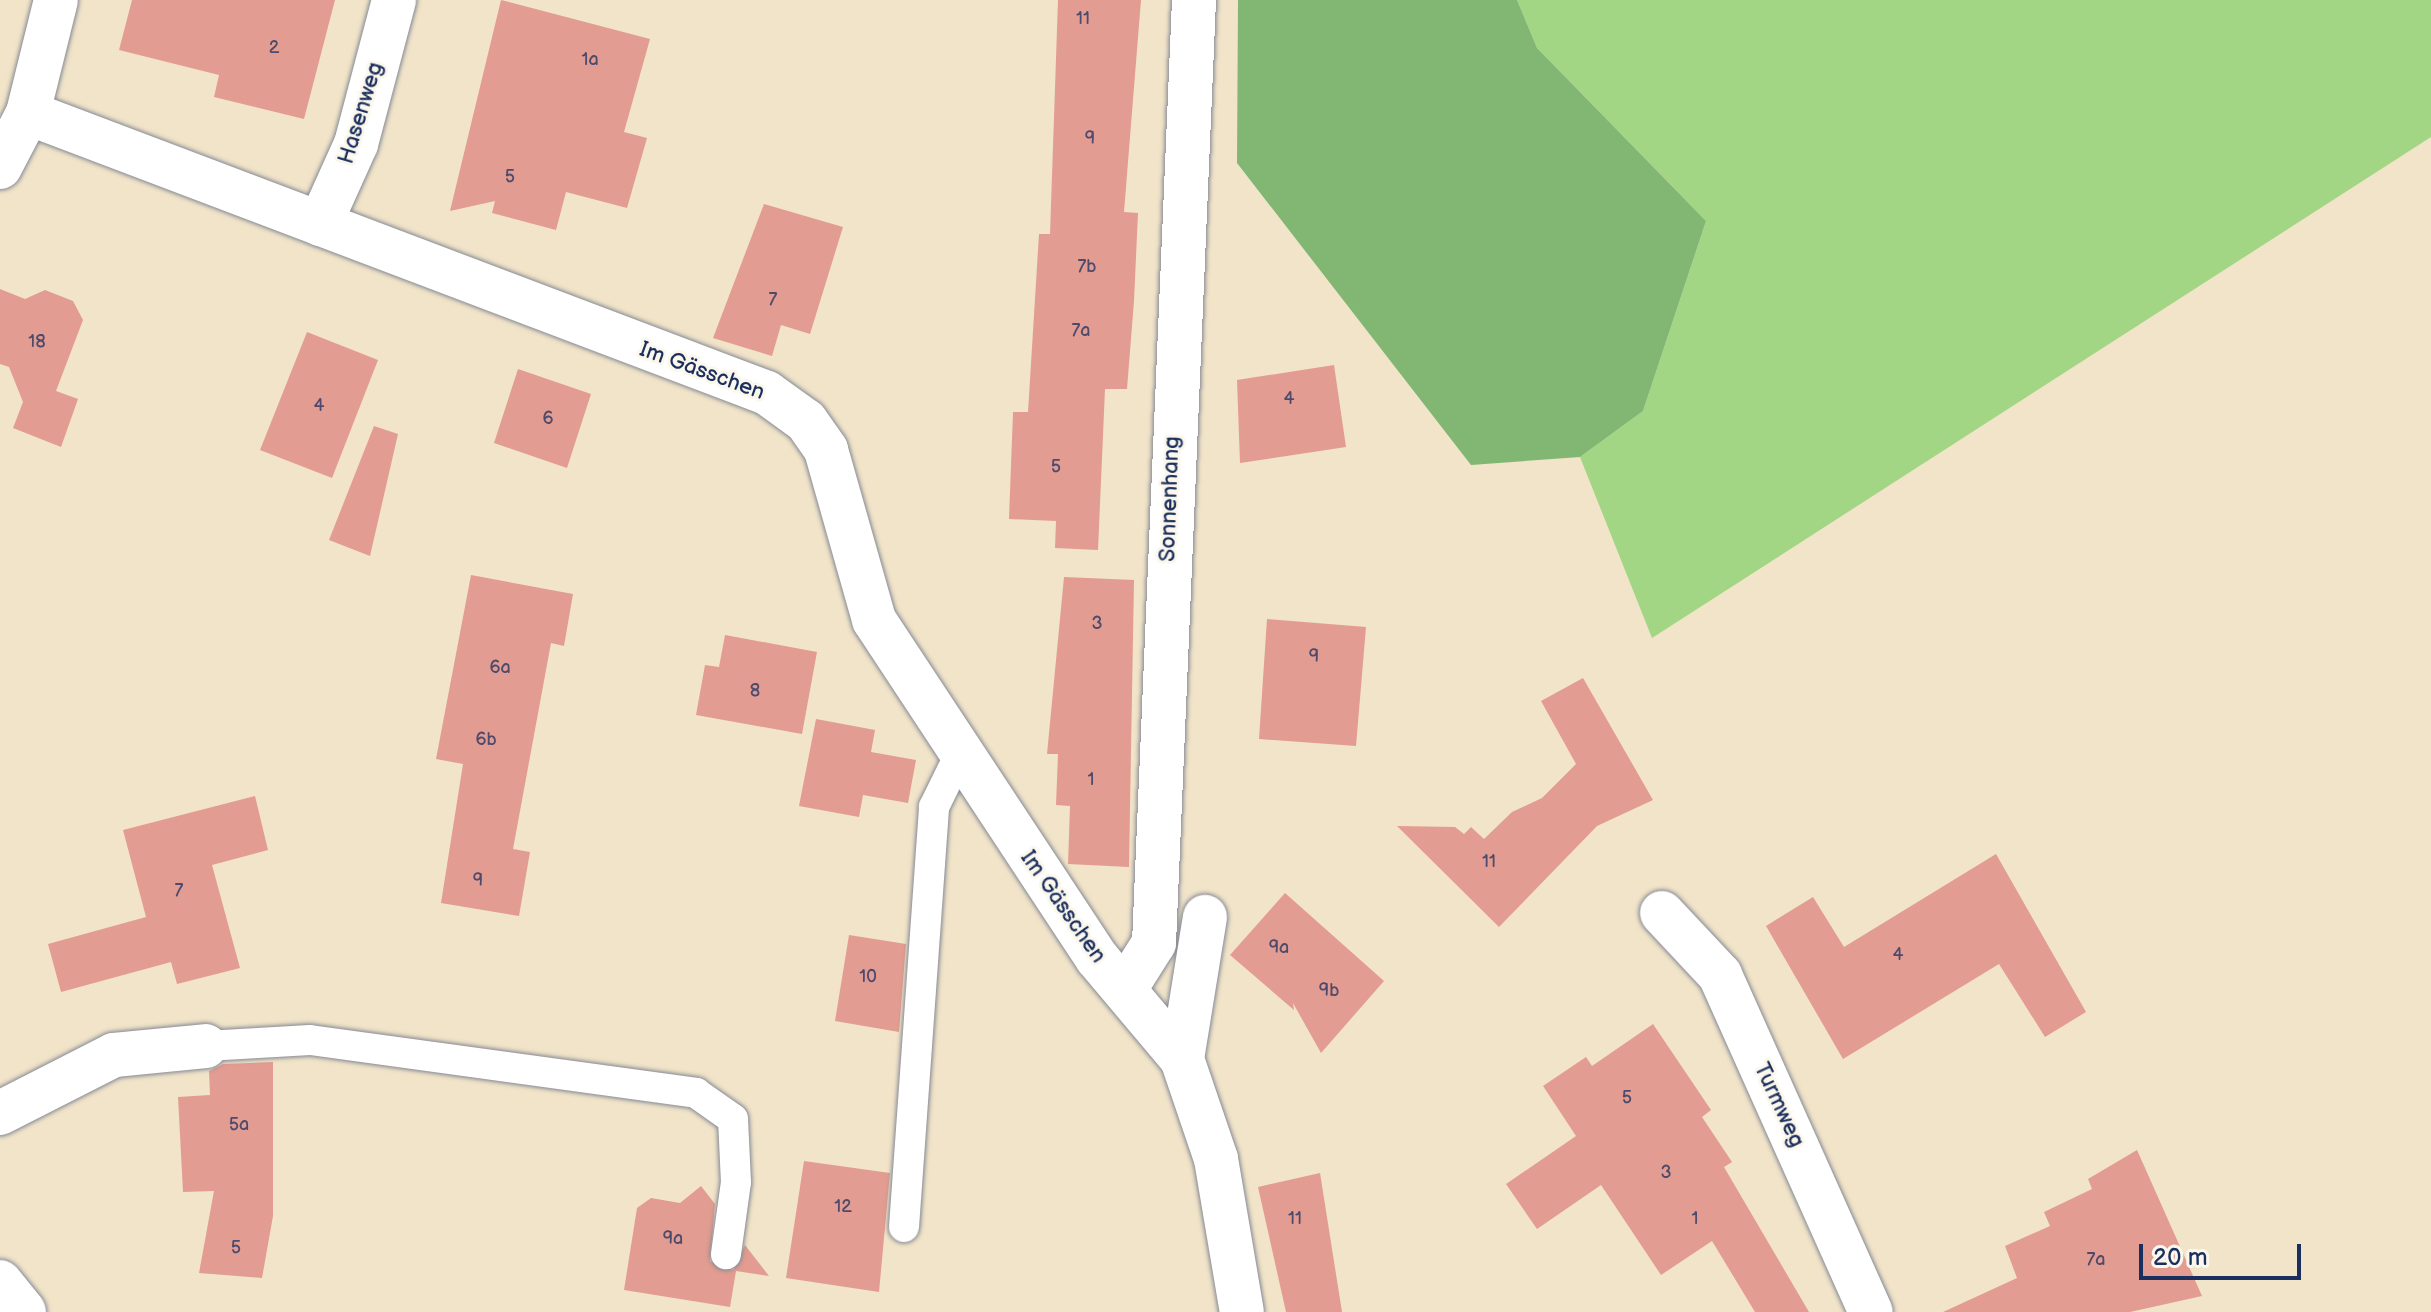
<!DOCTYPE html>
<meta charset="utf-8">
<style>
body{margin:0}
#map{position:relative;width:2431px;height:1312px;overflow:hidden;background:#f1e4c9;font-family:"Balsamiq Sans",sans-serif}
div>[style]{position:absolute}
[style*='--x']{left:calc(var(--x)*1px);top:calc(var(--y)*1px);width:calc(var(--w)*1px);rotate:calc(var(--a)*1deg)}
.green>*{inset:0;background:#a2d685}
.forest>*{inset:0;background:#81b772}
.building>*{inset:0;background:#e39c91}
.roads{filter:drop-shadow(0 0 2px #868a94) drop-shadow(0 0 2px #868a94)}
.lane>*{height:30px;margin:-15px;padding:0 15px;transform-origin:15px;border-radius:15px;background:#fff}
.street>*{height:44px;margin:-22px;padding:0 22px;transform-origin:22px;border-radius:22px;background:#fff}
span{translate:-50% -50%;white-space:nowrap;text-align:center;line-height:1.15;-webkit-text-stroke:6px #fbf7ec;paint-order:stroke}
.number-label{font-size:18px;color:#4d4a6b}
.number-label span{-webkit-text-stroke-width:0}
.street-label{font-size:22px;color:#1b2f5e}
.scale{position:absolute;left:2139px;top:1244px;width:162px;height:36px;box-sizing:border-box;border:4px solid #1b2f5e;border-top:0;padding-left:10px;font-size:24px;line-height:28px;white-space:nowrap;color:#1b2f5e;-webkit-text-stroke:6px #fbf7ec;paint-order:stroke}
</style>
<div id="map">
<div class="green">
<i style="clip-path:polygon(1517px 0,2431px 0,2431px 137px,1652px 638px,1580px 457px,1643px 411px,1706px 221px,1537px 48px)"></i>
</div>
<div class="forest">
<i style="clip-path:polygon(1238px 0,1517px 0,1537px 48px,1706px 221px,1643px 411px,1580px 457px,1471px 465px,1237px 163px)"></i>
</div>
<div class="building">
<i style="clip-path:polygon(132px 0,335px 0,304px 119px,214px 97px,219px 75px,119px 50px)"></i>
<i style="clip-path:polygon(501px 0,650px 39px,624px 132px,647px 138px,627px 208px,566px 192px,556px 230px,492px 213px,495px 201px,450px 211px)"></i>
<i style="clip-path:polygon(1058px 0,1141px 0,1124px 212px,1138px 213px,1134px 301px,1127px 389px,1105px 389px,1098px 550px,1055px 548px,1056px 521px,1009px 519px,1013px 412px,1028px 412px,1039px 234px,1050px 234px)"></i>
<i style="clip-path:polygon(764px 204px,843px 227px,810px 334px,781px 325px,772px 356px,713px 338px)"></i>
<i style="clip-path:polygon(0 289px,25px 299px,45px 290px,73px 301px,83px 320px,56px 391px,78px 399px,61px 447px,13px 428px,23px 402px,9px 367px,0 364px)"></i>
<i style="clip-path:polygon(307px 332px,378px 360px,332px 478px,260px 450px)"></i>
<i style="clip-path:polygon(1334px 365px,1346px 447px,1240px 463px,1237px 380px)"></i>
<i style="clip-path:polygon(518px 369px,591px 394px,567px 468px,494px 443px)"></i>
<i style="clip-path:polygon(374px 426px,398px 434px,370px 556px,329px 540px)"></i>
<i style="clip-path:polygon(471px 575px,573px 594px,564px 646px,551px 643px,513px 849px,530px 852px,519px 916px,441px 903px,463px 764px,436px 759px)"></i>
<i style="clip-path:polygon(1064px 577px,1134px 580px,1129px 867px,1068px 864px,1070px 806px,1056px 805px,1058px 754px,1047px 754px)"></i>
<i style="clip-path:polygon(1267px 619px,1366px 627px,1356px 746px,1259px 739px)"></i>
<i style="clip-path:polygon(725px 635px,817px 652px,802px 734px,696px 715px,705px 665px,719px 667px)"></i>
<i style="clip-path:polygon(1583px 678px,1653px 800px,1597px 826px,1499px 927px,1397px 826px,1455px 827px,1464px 834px,1471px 827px,1484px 839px,1512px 812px,1542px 798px,1576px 764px,1541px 701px)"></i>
<i style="clip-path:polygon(816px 719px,875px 730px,871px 752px,916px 760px,908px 803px,863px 795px,859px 817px,799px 806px)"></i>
<i style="clip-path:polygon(255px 796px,268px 850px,212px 865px,240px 968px,177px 984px,171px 962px,61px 992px,48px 944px,146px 917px,123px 830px)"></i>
<i style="clip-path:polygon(1996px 854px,2086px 1012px,2045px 1037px,1999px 964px,1843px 1059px,1766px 926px,1813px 897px,1844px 947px)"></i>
<i style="clip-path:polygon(1285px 893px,1384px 981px,1321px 1053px,1293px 1003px,1294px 1010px,1230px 955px)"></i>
<i style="clip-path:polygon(849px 935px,906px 944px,899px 1032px,835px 1021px)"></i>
<i style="clip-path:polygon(1653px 1024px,1711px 1110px,1702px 1117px,1732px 1162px,1724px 1167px,1809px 1312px,1755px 1312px,1712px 1241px,1661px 1275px,1601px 1185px,1537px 1229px,1506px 1184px,1576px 1136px,1543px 1086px,1586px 1057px,1592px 1066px)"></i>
<i style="clip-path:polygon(273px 1062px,273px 1216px,262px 1278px,199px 1273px,214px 1191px,183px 1192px,178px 1097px,210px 1095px,209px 1071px,223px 1064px)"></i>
<i style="clip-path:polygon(2137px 1150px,2202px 1296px,2130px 1312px,1943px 1312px,2017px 1278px,2005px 1246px,2050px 1226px,2044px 1212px,2092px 1189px,2088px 1179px)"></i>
<i style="clip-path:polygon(804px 1161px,890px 1173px,879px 1292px,786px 1278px)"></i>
<i style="clip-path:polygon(1320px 1173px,1342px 1312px,1286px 1312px,1258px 1187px)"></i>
<i style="clip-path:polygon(701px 1186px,715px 1204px,710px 1261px,733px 1270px,745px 1245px,769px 1276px,736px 1271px,730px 1307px,624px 1290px,637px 1208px,651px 1198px,680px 1203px)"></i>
</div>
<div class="roads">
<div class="lane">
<i style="--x:206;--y:1046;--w:104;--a:-3.3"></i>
<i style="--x:310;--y:1040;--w:390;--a:7.8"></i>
<i style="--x:696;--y:1093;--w:45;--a:35.1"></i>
<i style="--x:733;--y:1119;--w:63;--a:87.3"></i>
<i style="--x:736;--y:1182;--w:73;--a:97.9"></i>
<i style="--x:904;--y:1227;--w:421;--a:-85.9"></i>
<i style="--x:934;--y:807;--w:55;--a:-63.9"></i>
</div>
<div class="street">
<i style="--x:28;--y:113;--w:790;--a:20.75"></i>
<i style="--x:767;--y:393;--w:48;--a:35.7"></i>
<i style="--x:806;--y:421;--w:35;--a:55"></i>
<i style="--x:826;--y:450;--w:177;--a:74.2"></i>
<i style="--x:874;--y:620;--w:405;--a:56.6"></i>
<i style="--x:1097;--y:958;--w:132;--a:49.9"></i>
<i style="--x:1182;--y:1059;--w:106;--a:71.2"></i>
<i style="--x:1216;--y:1159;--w:155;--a:80.4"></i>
<i style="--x:0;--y:167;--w:61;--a:-62.6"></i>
<i style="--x:28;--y:113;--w:116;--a:-76.1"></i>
<i style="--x:320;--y:224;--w:88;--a:-65.8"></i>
<i style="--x:356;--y:144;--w:149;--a:-75.2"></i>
<i style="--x:1662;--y:913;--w:85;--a:46.9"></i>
<i style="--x:1720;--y:975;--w:369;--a:65.9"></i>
<i style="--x:1125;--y:989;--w:54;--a:-57.8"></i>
<i style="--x:1154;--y:943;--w:944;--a:-87.57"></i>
<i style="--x:1182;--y:1059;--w:144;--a:-80.8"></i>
<i style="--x:0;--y:1113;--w:128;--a:-27"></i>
<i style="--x:114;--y:1055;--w:92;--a:-5.6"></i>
<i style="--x:0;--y:1282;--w:38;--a:51"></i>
</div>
</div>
<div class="number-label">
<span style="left:1083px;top:19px">11</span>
<span style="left:274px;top:48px">2</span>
<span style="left:590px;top:60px">1a</span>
<span style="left:1090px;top:139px">9</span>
<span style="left:510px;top:177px">5</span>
<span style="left:1087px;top:267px">7b</span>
<span style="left:773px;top:300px">7</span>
<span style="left:1081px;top:331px">7a</span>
<span style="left:37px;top:342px">18</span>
<span style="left:1289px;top:399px">4</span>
<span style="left:319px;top:406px">4</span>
<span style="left:548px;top:419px">6</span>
<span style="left:1056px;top:467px">5</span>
<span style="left:1097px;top:624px">3</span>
<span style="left:1314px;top:657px">9</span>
<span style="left:500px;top:668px">6a</span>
<span style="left:755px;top:691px">8</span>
<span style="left:486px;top:740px">6b</span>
<span style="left:1091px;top:780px">1</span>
<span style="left:1489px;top:862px">11</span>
<span style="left:478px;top:881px">9</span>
<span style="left:179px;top:891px">7</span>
<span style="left:1279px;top:948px">9a</span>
<span style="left:1898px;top:955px">4</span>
<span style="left:868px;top:977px">10</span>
<span style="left:1329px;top:991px">9b</span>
<span style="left:1627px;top:1098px">5</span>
<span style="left:239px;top:1125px">5a</span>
<span style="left:1666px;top:1173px">3</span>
<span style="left:843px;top:1207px">12</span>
<span style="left:1295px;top:1219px">11</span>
<span style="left:1695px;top:1219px">1</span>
<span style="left:673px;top:1239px">9a</span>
<span style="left:236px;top:1248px">5</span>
<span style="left:2096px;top:1260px">7a</span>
</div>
<div class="street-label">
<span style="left:361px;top:113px;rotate:-73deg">Hasenweg</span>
<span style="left:702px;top:371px;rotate:20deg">Im Gässchen</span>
<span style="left:1170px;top:499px;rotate:-88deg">Sonnenhang</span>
<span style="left:1063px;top:907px;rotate:55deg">Im Gässchen</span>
<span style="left:1779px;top:1105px;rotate:65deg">Turmweg</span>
</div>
<div class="scale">20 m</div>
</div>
